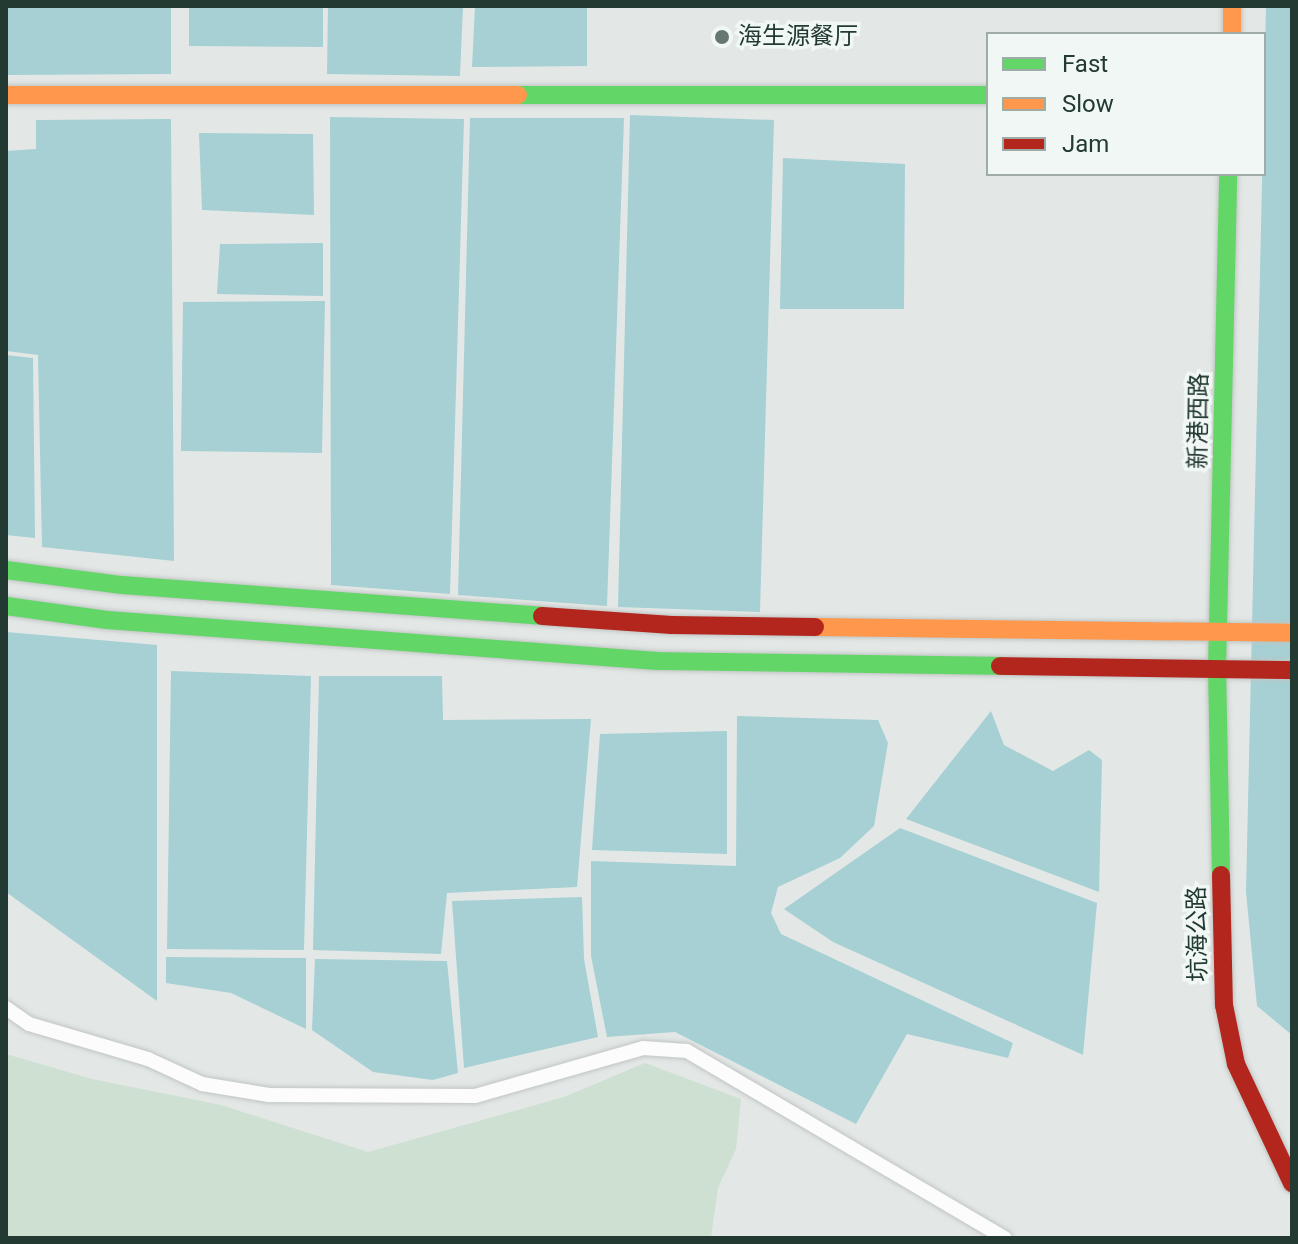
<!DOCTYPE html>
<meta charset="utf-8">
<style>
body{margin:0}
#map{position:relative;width:1298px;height:1244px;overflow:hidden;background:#e3e8e6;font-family:Roboto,"Noto Sans SC",sans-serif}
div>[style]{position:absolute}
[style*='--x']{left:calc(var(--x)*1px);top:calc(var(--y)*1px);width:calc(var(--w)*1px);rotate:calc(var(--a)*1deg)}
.green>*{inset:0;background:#cde0d2}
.water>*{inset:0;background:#a6d0d4}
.roads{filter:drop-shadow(0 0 2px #c0c5c3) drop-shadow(0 0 2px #c0c5c3)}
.street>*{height:14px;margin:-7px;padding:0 7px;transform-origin:7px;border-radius:7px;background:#fbfcfb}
.fast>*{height:18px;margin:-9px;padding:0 9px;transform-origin:9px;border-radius:9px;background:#63d668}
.slow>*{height:18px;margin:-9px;padding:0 9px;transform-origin:9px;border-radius:9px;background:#ff974d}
.jam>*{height:18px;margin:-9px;padding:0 9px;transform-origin:9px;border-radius:9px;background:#b3261e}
.dots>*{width:22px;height:22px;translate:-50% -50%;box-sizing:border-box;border:4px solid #f1f7f4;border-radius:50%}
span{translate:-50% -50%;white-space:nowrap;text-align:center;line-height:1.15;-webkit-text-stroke:7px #f1f7f4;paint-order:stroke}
.poi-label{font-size:24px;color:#223a32}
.left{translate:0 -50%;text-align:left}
.street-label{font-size:24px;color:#223a32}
.frame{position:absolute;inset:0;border:8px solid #223a32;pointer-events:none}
.legend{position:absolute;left:986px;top:32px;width:280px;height:144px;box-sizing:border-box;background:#f1f7f4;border:2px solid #9eaba6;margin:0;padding:10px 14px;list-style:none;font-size:24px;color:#223a32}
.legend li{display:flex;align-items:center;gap:16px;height:40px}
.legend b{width:40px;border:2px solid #9eaba6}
</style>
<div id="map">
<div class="green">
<i style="clip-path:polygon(6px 1054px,92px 1079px,221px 1105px,368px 1152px,564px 1097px,645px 1063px,741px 1099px,736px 1149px,718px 1188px,711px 1238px,6px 1238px)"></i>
</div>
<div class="water">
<i style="clip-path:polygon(6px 6px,171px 6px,171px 74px,6px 75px)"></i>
<i style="clip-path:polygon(189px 6px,323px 6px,323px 47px,189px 46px)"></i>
<i style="clip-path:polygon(328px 6px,463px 6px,460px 76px,327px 74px)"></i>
<i style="clip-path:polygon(475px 6px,587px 6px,587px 66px,472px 67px)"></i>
<i style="clip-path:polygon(1266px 6px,1292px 6px,1292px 1035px,1257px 1006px,1246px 892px)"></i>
<i style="clip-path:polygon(630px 115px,774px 120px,760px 612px,618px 607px)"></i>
<i style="clip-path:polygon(330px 117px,464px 119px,450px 594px,331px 585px)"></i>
<i style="clip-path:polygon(470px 118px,624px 118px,607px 606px,458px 595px)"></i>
<i style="clip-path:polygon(171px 119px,174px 561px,42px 547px,38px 355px,6px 351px,6px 151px,36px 149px,36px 120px)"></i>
<i style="clip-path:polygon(199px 133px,313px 134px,314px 215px,202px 210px)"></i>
<i style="clip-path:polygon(783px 158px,905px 164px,904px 309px,780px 309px)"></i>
<i style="clip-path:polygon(323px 243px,323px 296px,217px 294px,220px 244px)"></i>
<i style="clip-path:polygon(325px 301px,322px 453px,181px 451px,183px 302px)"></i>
<i style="clip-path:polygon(6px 355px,33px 358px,35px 538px,6px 535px)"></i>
<i style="clip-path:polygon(6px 632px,157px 645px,157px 1001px,6px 892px)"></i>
<i style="clip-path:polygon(171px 671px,311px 676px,304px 950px,167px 949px)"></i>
<i style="clip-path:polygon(319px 676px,442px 676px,443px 720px,591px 719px,577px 887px,447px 893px,441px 954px,313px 950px)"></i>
<i style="clip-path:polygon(991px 711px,1004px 745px,1053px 771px,1089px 750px,1102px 760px,1099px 892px,906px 819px)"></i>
<i style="clip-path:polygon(737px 716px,878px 720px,888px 743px,874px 826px,840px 858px,778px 887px,771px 913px,781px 934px,1013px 1043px,1008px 1058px,907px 1034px,856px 1124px,675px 1032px,607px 1037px,591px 956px,591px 861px,736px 866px)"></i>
<i style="clip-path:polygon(727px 731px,727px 854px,592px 850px,600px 734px)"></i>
<i style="clip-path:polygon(900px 828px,1097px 903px,1083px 1055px,833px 942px,784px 909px)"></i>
<i style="clip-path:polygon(582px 897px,584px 959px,598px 1037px,464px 1068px,452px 901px)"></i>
<i style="clip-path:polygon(166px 957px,306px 958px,306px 1029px,231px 993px,166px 983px)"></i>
<i style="clip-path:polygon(315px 959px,447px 961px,458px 1073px,433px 1080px,373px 1072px,312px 1030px)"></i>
</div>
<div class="roads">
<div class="street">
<i style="--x:6;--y:1008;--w:28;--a:35"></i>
<i style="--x:29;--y:1024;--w:124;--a:16.4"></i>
<i style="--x:148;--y:1059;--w:60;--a:24.8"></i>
<i style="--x:202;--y:1084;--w:68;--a:9.3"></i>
<i style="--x:269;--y:1095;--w:206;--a:0.3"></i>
<i style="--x:475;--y:1096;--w:175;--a:-15.9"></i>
<i style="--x:643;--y:1048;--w:44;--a:3.9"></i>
<i style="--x:687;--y:1051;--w:369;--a:30.5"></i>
</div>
<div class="fast">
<i style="--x:518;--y:95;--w:470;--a:0"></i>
<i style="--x:6;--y:570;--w:117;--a:7.4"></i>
<i style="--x:122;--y:585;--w:421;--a:4.2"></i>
<i style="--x:6;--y:606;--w:102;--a:7.9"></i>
<i style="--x:107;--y:620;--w:552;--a:4.26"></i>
<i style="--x:657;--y:661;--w:343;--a:0.8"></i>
<i style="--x:1221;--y:875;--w:206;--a:-91.1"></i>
<i style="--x:1217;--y:669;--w:495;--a:-88.7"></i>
</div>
<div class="slow">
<i style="--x:1232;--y:6;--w:28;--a:90"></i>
<i style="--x:6;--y:95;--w:512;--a:0"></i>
<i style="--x:815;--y:627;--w:477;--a:0.7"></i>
</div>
<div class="jam">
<i style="--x:542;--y:616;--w:130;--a:4"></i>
<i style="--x:672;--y:625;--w:143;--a:0.8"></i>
<i style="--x:1000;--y:666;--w:292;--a:0.8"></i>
<i style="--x:1221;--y:875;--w:130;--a:88.7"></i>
<i style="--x:1224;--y:1005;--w:60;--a:78.5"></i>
<i style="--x:1236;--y:1064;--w:132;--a:64.8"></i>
</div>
</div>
<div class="dots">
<i style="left:722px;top:37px;background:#667771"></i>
</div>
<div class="poi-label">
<span class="left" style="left:738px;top:37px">海生源餐厅</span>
</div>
<div class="street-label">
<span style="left:1199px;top:421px;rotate:-89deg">新港西路</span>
<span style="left:1198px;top:934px;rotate:-91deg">坑海公路</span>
</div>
<div class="frame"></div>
<ul class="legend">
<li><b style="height:10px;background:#63d668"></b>Fast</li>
<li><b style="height:10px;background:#ff974d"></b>Slow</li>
<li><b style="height:10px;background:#b3261e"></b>Jam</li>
</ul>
</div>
